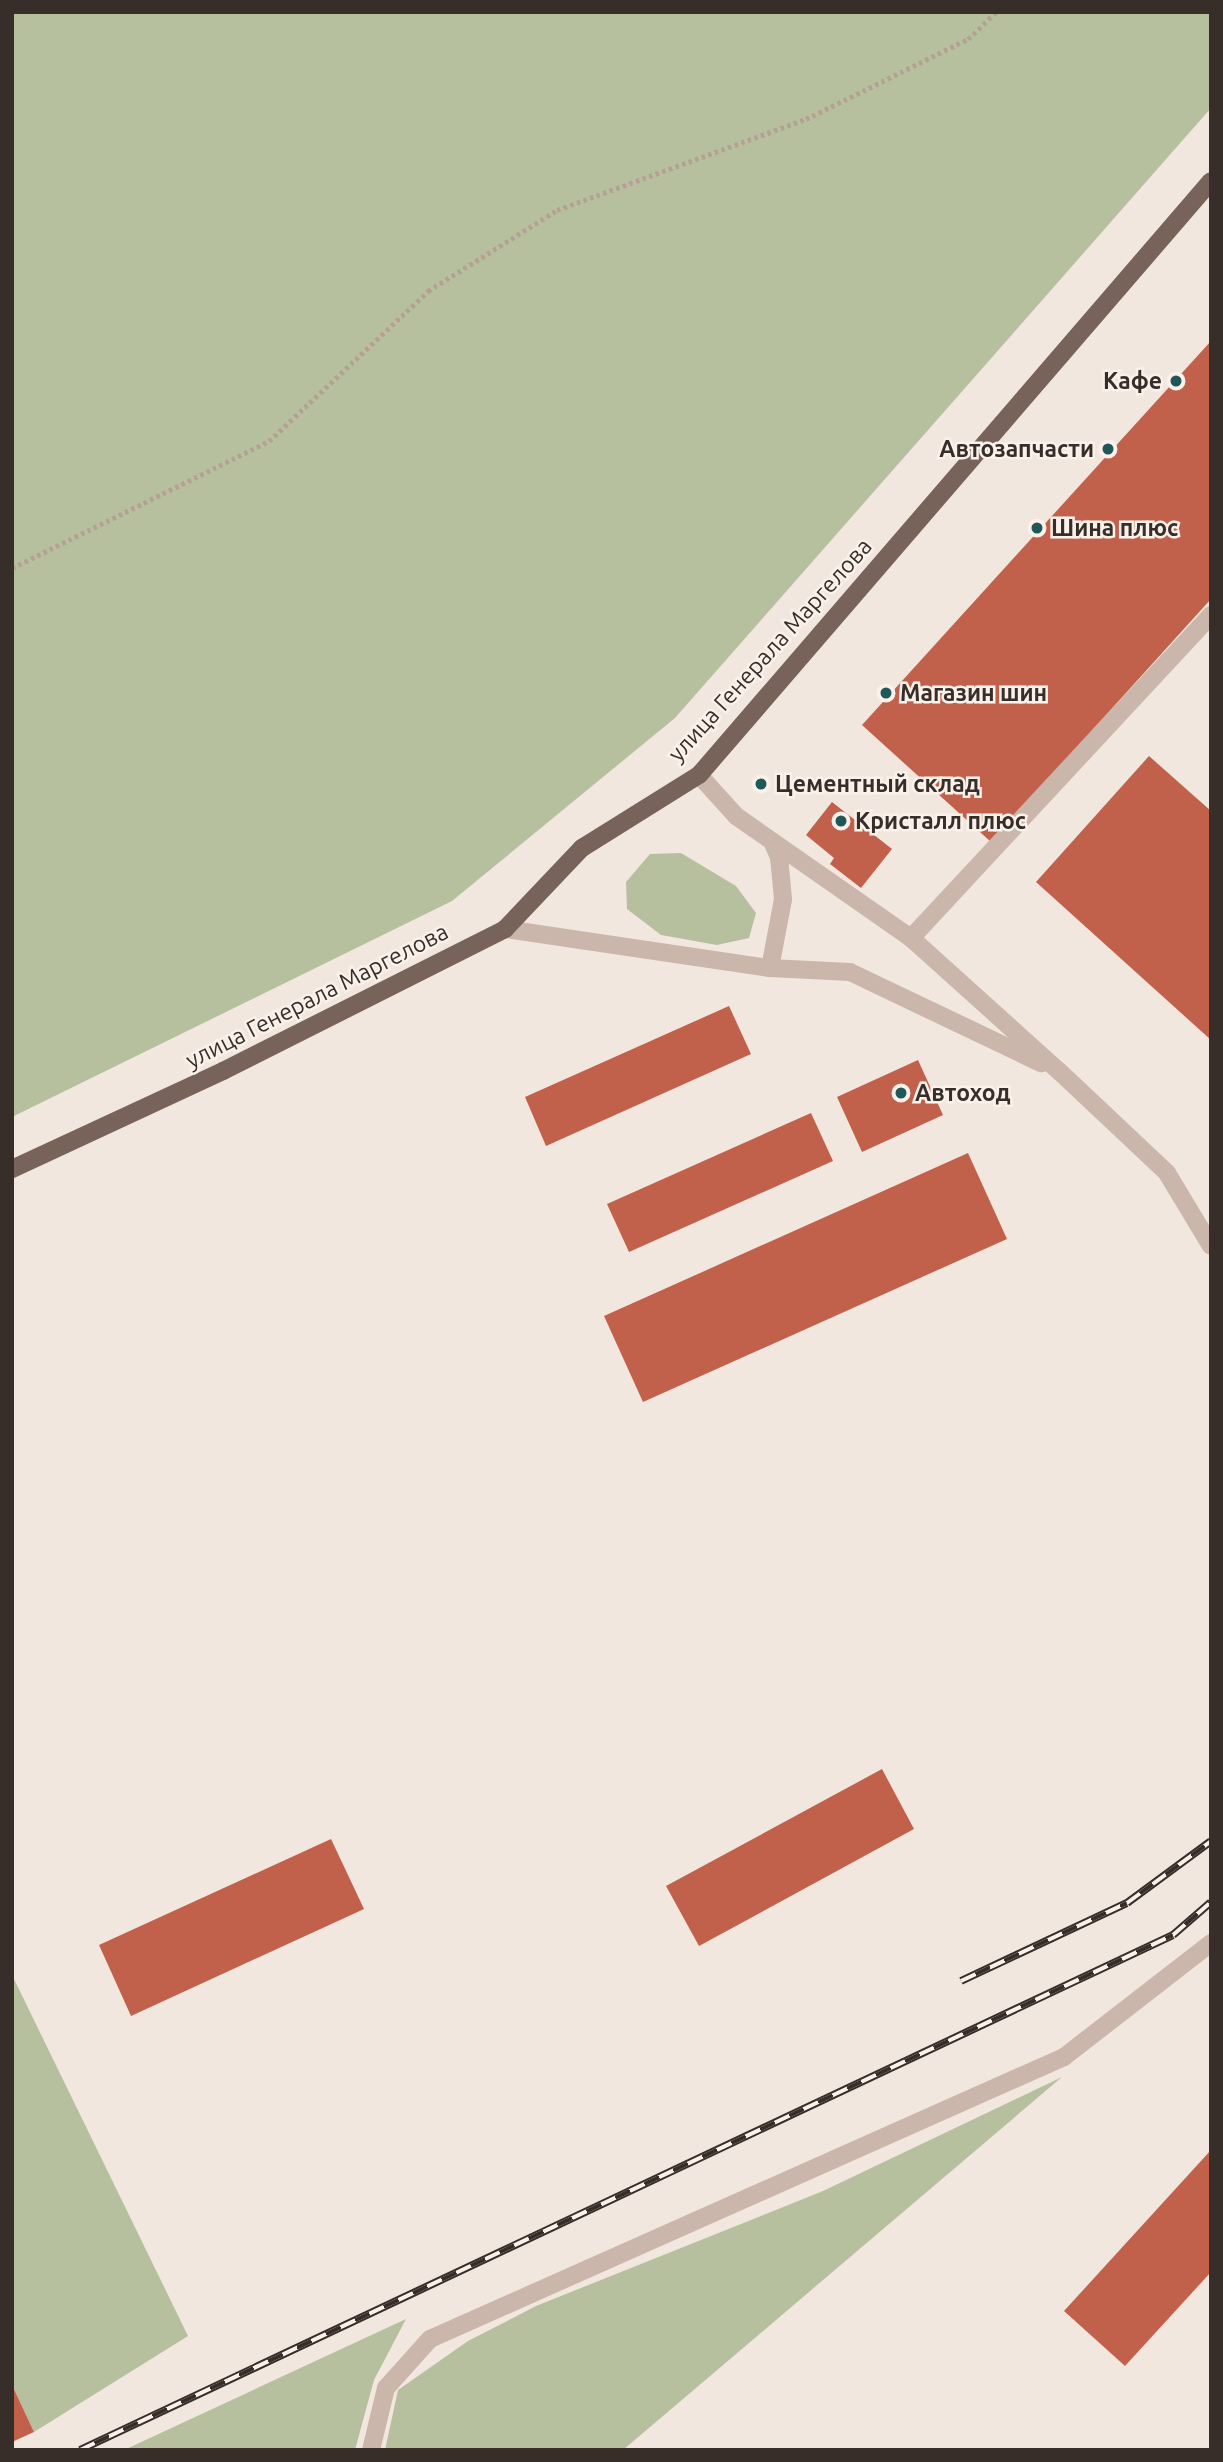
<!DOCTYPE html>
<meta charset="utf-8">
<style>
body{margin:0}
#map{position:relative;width:1223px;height:2462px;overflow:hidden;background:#f2e7de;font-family:Ubuntu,sans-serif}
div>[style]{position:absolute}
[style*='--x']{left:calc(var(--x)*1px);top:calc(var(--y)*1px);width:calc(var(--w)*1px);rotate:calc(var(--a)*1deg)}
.green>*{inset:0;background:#b7c09e}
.building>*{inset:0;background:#c2614b}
.path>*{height:4.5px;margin-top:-2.25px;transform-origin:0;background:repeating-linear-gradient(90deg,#b5a094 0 3.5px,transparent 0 7px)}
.minor>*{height:18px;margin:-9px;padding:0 9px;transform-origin:9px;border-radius:9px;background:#cab6aa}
.major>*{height:18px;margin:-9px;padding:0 9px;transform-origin:9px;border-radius:9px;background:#78635b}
.rail>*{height:8px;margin-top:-4px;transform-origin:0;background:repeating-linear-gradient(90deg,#f9f1ea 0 16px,#372d29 0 32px);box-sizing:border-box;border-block:2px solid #372d29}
.dots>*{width:19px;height:19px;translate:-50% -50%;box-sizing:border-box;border:4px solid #f9f1ea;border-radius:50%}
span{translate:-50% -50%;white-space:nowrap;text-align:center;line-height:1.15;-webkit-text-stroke:5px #f9f1ea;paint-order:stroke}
.poi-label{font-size:23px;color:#372d29;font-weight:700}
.right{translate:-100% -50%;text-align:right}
.left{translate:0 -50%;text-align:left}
.street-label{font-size:23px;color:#372d29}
.frame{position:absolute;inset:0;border:14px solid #372d29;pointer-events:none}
</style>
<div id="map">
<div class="green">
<i style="clip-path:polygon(12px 12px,1211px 12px,1211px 108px,675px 718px,452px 901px,12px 1117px)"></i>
<i style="clip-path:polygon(681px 853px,736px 886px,756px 913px,749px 938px,717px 945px,661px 935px,627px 909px,626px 882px,650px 854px)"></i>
<i style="clip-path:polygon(12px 1975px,188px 2336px,34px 2432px,12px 2385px)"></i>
<i style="clip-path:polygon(1062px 2077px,623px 2450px,385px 2450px,398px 2390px,468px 2341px,536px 2306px,823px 2191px)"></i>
<i style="clip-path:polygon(406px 2319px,374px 2380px,355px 2450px,124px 2450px)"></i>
</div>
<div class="building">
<i style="clip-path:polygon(1211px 341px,1211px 599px,991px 842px,862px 725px)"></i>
<i style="clip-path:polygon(1149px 756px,1211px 811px,1211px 1040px,1036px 882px)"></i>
<i style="clip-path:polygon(832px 802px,892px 849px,861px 888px,830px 864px,834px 858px,806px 835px)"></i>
<i style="clip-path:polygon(729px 1006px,751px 1054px,546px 1146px,525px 1097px)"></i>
<i style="clip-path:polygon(918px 1060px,943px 1115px,862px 1152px,837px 1097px)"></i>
<i style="clip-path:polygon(811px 1113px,833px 1161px,629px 1252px,607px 1204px)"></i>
<i style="clip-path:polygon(968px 1153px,1007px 1239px,643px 1402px,604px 1316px)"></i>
<i style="clip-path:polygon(882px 1769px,914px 1829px,699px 1946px,666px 1886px)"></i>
<i style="clip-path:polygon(331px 1839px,364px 1909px,131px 2016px,99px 1945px)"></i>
<i style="clip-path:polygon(1211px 2150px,1211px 2272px,1125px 2366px,1064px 2311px)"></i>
<i style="clip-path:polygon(12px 2385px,34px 2432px,12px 2442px)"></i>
</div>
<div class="path">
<i style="--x:12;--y:568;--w:287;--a:-26.3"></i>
<i style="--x:269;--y:441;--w:219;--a:-43.3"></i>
<i style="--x:428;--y:291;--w:152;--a:-32.1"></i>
<i style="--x:557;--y:210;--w:265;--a:-20.1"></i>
<i style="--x:806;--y:119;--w:181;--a:-26.3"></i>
<i style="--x:968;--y:39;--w:39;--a:-44"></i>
</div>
<div class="minor">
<i style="--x:699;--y:775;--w:55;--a:47.9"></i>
<i style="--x:736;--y:816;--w:213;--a:34.9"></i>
<i style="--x:911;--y:938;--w:200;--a:42"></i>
<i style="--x:1060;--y:1072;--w:147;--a:43.3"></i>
<i style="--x:1167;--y:1173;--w:85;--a:58.9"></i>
<i style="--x:505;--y:929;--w:268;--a:8.4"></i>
<i style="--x:770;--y:968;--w:80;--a:2.9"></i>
<i style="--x:850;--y:972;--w:212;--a:25.5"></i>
<i style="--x:911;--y:938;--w:441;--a:-47.1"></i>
<i style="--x:770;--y:968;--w:70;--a:-79.3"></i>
<i style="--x:783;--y:899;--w:42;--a:-95.4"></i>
<i style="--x:779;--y:857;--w:17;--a:-114"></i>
<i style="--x:371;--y:2450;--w:64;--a:-76.4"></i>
<i style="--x:386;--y:2388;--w:66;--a:-48.1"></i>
<i style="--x:430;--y:2339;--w:694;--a:-23.98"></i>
<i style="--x:1064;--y:2057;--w:186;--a:-37.8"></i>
</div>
<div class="major">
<i style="--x:12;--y:1169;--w:233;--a:-24.9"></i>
<i style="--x:223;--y:1071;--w:316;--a:-26.7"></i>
<i style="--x:505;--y:929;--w:112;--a:-46.5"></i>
<i style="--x:582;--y:848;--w:138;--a:-32"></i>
<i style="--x:699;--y:775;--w:784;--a:-49.24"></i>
</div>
<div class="rail">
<i style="--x:961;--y:1981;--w:183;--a:-25.2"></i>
<i style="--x:1127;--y:1903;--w:104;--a:-36.4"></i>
<i style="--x:80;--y:2450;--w:1208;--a:-25.23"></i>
<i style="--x:1173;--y:1935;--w:50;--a:-41"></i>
</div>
<div class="dots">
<i style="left:1176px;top:381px;background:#205757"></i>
<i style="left:1108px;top:449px;background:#205757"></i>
<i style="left:1037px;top:528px;background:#205757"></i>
<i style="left:886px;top:693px;background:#205757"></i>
<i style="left:761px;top:784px;background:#205757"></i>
<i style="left:841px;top:821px;background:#205757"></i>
<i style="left:901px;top:1093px;background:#205757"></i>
</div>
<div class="poi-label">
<span class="right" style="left:1162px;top:381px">Кафе</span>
<span class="right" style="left:1094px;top:449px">Автозапчасти</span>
<span class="left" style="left:1051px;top:528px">Шина плюс</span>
<span class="left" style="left:900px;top:693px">Магазин шин</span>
<span class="left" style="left:775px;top:784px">Цементный склад</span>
<span class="left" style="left:855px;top:821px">Кристалл плюс</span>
<span class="left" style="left:915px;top:1093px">Автоход</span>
</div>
<div class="street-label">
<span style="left:770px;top:650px;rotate:-48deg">улица Генерала Маргелова</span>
<span style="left:317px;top:996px;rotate:-27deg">улица Генерала Маргелова</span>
</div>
<div class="frame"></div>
</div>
